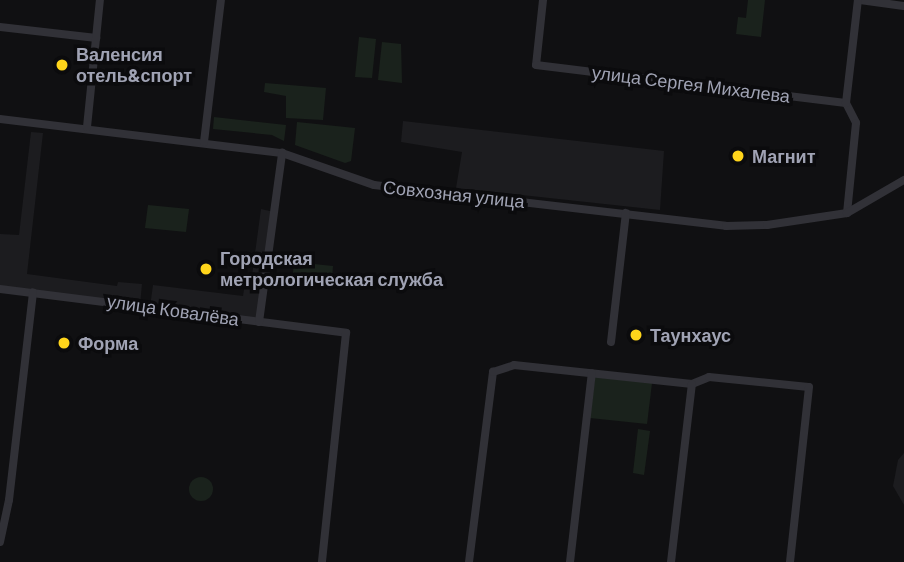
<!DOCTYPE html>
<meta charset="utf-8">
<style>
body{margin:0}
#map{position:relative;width:904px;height:562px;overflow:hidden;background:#101012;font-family:Barlow,sans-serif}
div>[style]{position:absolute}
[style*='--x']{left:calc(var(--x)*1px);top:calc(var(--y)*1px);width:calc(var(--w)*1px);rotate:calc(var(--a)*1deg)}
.built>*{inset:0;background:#1c1c1f}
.green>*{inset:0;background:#1a221c}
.round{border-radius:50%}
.minor>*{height:8px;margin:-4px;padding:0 4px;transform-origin:4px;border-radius:4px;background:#313137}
.dots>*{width:19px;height:19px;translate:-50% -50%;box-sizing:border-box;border:4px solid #0b0b0d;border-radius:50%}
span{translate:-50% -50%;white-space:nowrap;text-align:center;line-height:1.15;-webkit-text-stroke:7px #0b0b0d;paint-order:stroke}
.poi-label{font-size:18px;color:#a0a3b4;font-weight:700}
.left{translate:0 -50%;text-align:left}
.street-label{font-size:18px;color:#a0a3b4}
</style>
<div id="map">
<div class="built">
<i style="clip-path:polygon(403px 121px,664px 151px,660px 210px,456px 188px,462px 152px,401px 142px)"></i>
<i style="clip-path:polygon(31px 132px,43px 133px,27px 274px,117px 286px,118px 282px,142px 284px,140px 305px,0 289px,0 234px,19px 235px)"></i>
<i style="clip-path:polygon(261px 209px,274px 212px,259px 322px,150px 307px,153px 285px,243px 296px,245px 283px,251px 283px)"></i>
<i style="clip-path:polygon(904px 453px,904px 505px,893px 486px,898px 460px)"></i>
</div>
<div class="green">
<i style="clip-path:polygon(748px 0,765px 0,761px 37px,736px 34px,738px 17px,746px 18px)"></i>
<i style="clip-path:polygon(359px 37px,376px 39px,372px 78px,355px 77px)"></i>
<i style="clip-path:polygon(382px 42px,401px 44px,402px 83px,378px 80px)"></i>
<i style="clip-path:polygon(265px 83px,326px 88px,323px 120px,286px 118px,286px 96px,264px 92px)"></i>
<i style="clip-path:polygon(214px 117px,286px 125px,284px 141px,272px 135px,213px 129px)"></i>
<i style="clip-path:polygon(297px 122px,355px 128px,351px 161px,345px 163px,295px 145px)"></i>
<i style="clip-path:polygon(148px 205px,189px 209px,186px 232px,145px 228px)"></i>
<i style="clip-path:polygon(294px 262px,333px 266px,332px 278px,293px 273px)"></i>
<i style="clip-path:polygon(595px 377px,652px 383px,647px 424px,590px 418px)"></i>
<i style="clip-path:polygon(638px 429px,650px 431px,644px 475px,633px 473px)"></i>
<i class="round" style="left:189px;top:477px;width:24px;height:24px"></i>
</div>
<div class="minor">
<i style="--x:543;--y:0;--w:65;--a:96.1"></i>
<i style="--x:536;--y:65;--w:312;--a:7"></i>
<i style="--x:860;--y:0;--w:44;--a:7.8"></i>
<i style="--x:0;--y:27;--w:97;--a:6.5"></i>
<i style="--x:846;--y:103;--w:22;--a:63"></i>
<i style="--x:856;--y:123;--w:90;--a:95.7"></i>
<i style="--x:846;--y:103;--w:104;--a:-83.4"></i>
<i style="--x:0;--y:119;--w:284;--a:6.9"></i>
<i style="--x:282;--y:153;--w:97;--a:19.2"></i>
<i style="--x:374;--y:185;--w:354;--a:6.6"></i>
<i style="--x:726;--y:226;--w:41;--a:-1.4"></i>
<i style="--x:767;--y:225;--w:81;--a:-8.5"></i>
<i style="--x:847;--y:213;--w:66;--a:-30.1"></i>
<i style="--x:87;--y:127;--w:128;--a:-84.2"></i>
<i style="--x:204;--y:142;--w:143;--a:-83.2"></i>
<i style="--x:0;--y:289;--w:349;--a:7.2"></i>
<i style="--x:346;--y:333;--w:230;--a:96"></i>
<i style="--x:259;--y:322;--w:171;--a:-82.2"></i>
<i style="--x:611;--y:342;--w:130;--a:-83.4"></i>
<i style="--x:0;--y:542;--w:43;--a:-77.9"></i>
<i style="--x:9;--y:500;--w:209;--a:-83.4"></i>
<i style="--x:469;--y:562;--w:192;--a:-82.8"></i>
<i style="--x:493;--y:372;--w:22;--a:-18"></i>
<i style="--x:514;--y:365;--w:179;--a:6.1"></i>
<i style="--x:692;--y:384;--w:18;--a:-22"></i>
<i style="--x:709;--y:377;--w:100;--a:5.7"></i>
<i style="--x:809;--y:387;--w:176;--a:96.2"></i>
<i style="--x:570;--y:562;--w:190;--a:-83.4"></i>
<i style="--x:671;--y:562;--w:179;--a:-83.3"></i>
</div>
<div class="dots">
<i style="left:62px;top:65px;background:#ffd51b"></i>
<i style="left:738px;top:156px;background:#ffd51b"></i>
<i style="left:206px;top:269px;background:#ffd51b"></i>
<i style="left:636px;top:335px;background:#ffd51b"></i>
<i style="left:64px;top:343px;background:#ffd51b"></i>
</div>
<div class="poi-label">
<span class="left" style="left:76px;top:65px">Валенсия<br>отель&amp;спорт</span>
<span class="left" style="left:752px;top:156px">Магнит</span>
<span class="left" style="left:220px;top:269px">Городская<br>метрологическая служба</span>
<span class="left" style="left:650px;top:335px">Таунхаус</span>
<span class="left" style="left:78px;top:343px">Форма</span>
</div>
<div class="street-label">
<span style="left:691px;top:84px;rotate:7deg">улица Сергея Михалева</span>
<span style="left:454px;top:194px;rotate:6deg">Совхозная улица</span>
<span style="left:173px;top:310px;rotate:8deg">улица Ковалёва</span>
</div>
</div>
